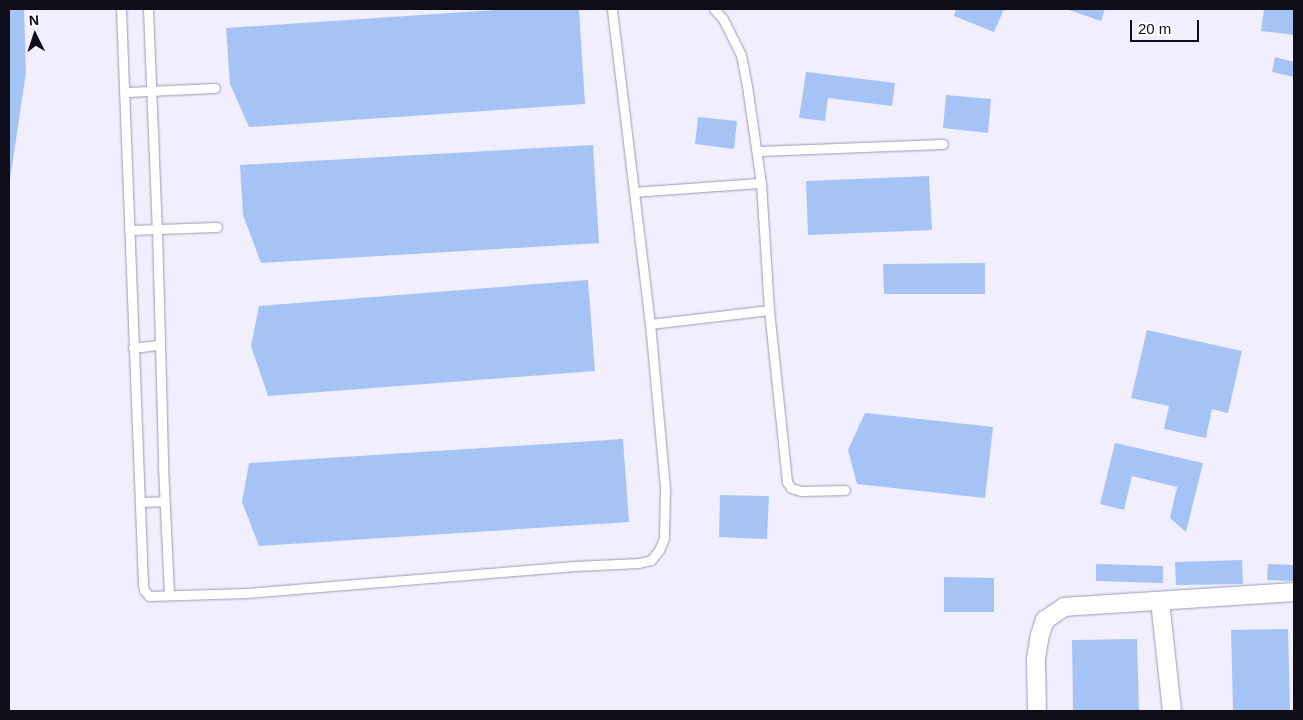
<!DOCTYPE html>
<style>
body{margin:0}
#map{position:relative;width:1303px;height:720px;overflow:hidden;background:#f1effd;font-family:Helvetica,sans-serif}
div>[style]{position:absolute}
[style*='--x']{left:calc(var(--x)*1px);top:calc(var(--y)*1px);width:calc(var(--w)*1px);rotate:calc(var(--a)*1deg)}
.building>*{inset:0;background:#a6c3f6}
.roads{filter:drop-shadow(0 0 1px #9d98b8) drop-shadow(0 0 1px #9d98b8)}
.lane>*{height:9px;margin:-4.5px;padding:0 4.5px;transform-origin:4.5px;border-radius:4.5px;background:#fff}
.street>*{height:18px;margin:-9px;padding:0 9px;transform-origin:9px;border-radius:9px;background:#fff}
span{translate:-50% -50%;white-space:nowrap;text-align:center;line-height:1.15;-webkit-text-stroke:4px #fff;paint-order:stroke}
.frame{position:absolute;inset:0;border:10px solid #0f0d19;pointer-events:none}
.north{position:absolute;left:10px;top:10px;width:50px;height:50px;-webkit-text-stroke:4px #fff;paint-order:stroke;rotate:356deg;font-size:14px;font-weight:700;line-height:20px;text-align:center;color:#0f0d19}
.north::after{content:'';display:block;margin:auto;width:18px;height:22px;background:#0f0d19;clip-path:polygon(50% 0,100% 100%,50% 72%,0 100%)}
.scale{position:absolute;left:1130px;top:20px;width:69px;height:22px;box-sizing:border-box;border:2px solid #0f0d19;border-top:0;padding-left:6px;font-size:15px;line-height:18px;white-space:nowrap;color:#0f0d19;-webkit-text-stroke:4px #fff;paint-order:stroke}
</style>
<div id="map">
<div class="building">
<i style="clip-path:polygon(9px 9px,24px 9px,26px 72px,10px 180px)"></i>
<i style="clip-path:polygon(511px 9px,579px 9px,585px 104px,249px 127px,230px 84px,226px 28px)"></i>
<i style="clip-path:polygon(956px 9px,1004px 9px,994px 32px,954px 16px)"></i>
<i style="clip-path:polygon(1066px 9px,1105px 9px,1101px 21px)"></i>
<i style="clip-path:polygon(1264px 9px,1294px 9px,1294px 35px,1261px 31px)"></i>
<i style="clip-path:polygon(1275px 57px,1294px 62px,1294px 77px,1272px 72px)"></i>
<i style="clip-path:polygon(806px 72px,895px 83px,892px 106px,828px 98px,825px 121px,799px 118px)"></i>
<i style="clip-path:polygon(946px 95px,991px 99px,988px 133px,943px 128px)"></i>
<i style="clip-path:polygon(698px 117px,737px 121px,734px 149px,695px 144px)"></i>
<i style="clip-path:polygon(593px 145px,599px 243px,261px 263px,243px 215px,240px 165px)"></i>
<i style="clip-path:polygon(929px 176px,932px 230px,808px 235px,806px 181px)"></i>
<i style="clip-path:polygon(985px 263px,985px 294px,884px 294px,883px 264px)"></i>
<i style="clip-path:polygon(588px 280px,595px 371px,268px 396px,251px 346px,259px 306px)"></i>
<i style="clip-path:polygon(1147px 330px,1242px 351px,1228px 413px,1212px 409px,1206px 438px,1164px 429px,1169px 406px,1131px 398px)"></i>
<i style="clip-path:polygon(865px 413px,993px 427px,985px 498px,857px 484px,848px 450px)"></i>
<i style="clip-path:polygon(623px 439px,629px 522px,259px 546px,242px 502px,249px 463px)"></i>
<i style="clip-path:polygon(1115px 443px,1203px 463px,1186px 532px,1170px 518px,1177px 487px,1132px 476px,1124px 510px,1100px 504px)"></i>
<i style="clip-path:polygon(720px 495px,769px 496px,767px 539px,719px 537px)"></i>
<i style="clip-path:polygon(1242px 560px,1243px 584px,1176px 585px,1175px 562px)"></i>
<i style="clip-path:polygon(1096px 564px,1163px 566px,1163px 583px,1096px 581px)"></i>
<i style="clip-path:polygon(1268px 564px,1294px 565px,1294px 581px,1267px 580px)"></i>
<i style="clip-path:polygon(944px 577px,994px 578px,994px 612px,944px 612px)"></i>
<i style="clip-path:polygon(1288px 629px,1290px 711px,1233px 711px,1231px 630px)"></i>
<i style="clip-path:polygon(1137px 639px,1139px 711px,1073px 711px,1072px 640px)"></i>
</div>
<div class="roads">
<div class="lane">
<i style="--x:121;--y:9;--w:575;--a:87.81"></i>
<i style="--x:143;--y:584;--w:6;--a:81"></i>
<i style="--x:144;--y:590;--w:8;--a:50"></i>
<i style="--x:149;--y:596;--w:98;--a:-1.8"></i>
<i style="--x:247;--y:593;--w:329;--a:-4.7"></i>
<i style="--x:575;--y:566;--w:64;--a:-2.7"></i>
<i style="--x:639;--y:563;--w:12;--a:-14"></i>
<i style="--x:651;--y:560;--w:13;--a:-51"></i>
<i style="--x:659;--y:550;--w:13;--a:-67"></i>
<i style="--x:664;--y:538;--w:50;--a:-88.9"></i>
<i style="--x:665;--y:488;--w:165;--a:-95.2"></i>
<i style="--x:650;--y:324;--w:317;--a:-96.9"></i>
<i style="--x:148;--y:9;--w:220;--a:87.7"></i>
<i style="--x:157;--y:229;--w:237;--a:88.5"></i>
<i style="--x:163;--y:466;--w:128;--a:87.3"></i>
<i style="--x:714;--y:9;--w:13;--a:48"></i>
<i style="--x:723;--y:19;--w:40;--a:63.4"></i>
<i style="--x:741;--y:55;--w:32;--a:79"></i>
<i style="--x:747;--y:86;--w:98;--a:81.8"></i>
<i style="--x:761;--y:183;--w:127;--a:86.4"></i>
<i style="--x:769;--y:310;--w:173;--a:84"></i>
<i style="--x:787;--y:482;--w:7;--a:56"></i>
<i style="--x:791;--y:488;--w:10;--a:17"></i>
<i style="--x:801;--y:491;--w:44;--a:-1.3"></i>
<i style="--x:126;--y:92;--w:89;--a:-2.6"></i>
<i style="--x:757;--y:151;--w:186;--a:-2.2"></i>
<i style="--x:634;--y:192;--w:127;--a:-4.1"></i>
<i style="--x:129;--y:230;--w:88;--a:-2"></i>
<i style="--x:650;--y:324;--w:120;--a:-6.7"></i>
<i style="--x:133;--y:348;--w:26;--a:-7"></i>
<i style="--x:141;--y:502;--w:23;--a:-2"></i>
</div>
<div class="street">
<i style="--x:1160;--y:601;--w:111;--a:83.8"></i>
<i style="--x:1037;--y:711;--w:52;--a:-91.1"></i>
<i style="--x:1036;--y:659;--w:24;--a:-81"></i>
<i style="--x:1040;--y:635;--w:16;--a:-72"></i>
<i style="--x:1045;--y:620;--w:23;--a:-34"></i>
<i style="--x:1064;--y:607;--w:230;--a:-3.7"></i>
</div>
</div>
<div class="frame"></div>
<div class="north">N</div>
<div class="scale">20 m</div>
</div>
